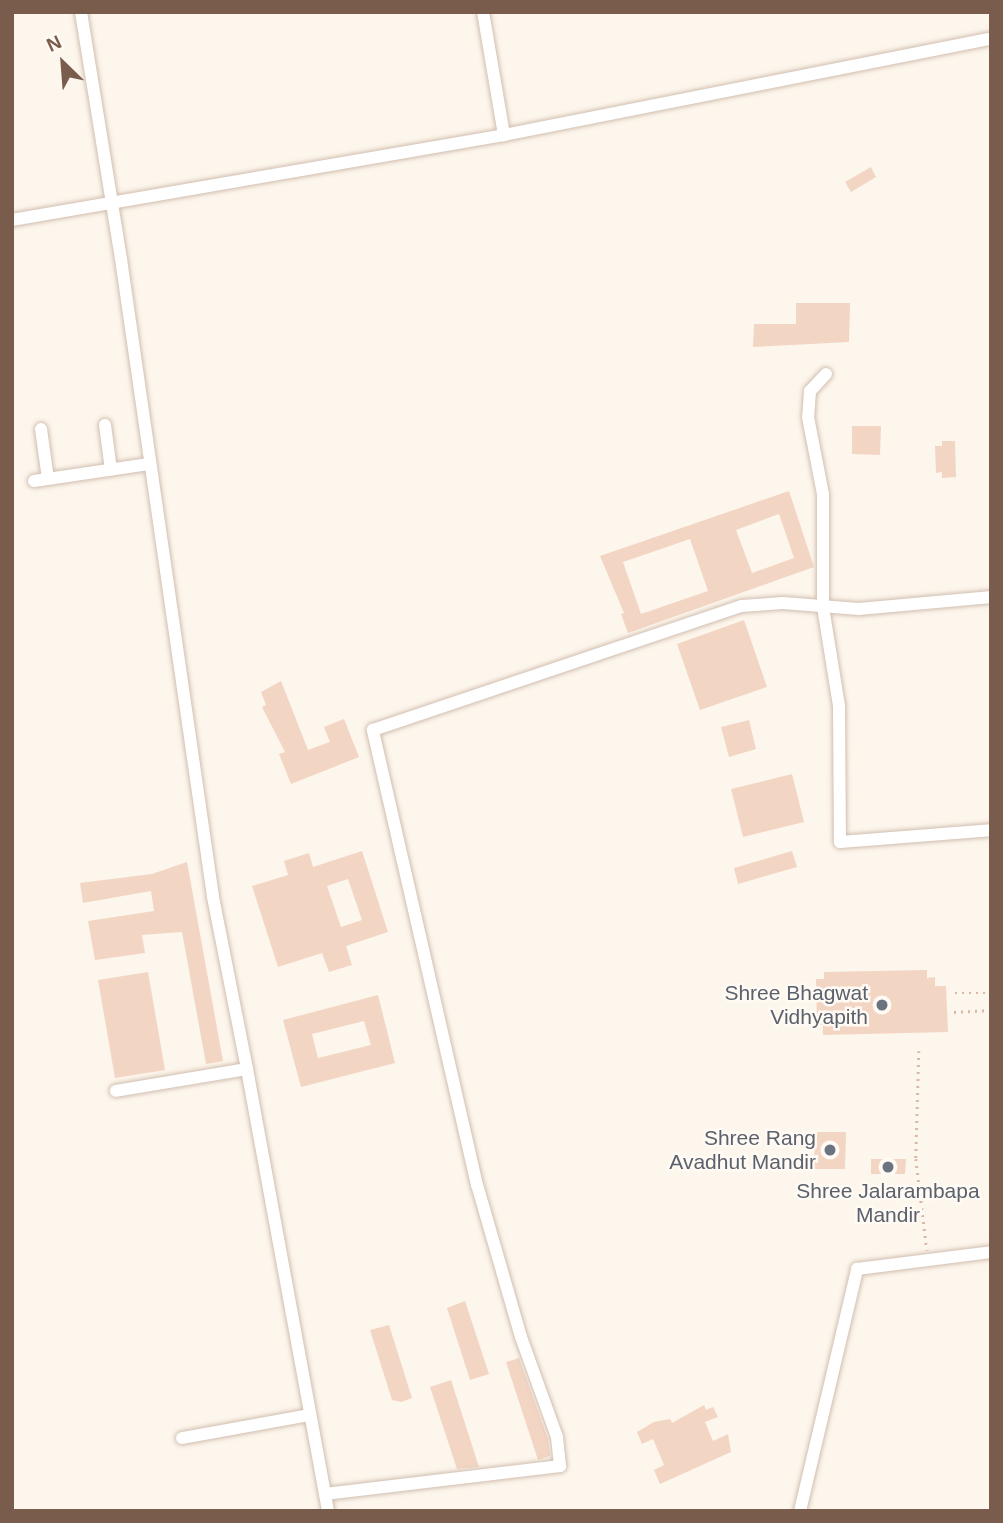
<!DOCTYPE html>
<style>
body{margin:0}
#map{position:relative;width:1003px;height:1523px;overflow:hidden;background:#fdf6ec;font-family:Helvetica,sans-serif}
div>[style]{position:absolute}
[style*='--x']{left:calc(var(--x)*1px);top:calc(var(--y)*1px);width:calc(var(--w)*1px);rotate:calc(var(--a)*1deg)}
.building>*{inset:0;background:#f3d5c3}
.path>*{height:2.5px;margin-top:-1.25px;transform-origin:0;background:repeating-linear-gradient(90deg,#d9b8a5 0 2px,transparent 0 7px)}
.roads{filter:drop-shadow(0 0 2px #d1beb0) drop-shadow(0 0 2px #d1beb0)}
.street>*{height:12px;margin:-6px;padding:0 6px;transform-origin:6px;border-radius:6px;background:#fff}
.dots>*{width:19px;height:19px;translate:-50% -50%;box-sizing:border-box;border:4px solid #fffaf3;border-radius:50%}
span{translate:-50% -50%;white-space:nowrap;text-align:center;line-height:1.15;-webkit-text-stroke:5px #fffaf3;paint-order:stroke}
.worship-label{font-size:21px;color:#5b616d}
.right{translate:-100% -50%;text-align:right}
.frame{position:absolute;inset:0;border:14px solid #7a5c4d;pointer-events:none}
.north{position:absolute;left:28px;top:28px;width:70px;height:70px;-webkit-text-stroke:5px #fffaf3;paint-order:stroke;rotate:335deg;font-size:19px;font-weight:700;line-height:28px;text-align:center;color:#7a5c4d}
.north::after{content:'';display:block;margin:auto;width:24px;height:32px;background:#7a5c4d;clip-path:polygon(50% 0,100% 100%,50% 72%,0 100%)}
</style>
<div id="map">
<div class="building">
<i style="clip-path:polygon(871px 167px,876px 177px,851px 192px,845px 182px)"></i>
<i style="clip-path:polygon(796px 303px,850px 303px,849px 342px,753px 347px,754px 324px,796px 324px)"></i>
<i style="clip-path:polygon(852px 426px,881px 426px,880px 455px,852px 454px)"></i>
<i style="clip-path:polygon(942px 441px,955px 441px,956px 477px,942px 478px,942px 472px,936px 473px,935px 446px,942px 446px)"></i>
<i style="clip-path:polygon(evenodd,789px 491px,814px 567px,628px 633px,621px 614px,624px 613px,600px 556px,789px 491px,779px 514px,794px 558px,752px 573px,736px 530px,779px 514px,789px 491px,690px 539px,708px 591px,641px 614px,623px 562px,690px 539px)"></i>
<i style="clip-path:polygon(744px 620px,767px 687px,700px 710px,677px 644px)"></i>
<i style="clip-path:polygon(281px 681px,308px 750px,330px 742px,324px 727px,344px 719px,359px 757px,291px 784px,279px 754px,285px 752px,262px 707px,266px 705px,261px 692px)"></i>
<i style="clip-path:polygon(749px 720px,756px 749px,729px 757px,721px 727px)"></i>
<i style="clip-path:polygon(792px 774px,804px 822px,743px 837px,731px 789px)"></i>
<i style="clip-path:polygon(evenodd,362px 851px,388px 932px,346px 946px,352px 965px,329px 972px,322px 953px,278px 967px,252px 886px,288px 875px,284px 861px,309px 853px,313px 867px,362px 851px,348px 879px,362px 920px,341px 927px,327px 886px,348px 879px)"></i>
<i style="clip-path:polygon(792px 851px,797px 867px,738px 884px,734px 868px)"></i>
<i style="clip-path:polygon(187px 862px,223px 1061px,206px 1064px,182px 932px,142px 935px,145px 953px,95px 960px,88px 921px,154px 911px,151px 891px,83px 903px,80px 883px,152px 874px)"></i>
<i style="clip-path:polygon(927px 970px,927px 978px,935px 977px,935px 986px,946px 986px,948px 1032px,823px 1035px,823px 1025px,817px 1025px,816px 979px,824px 979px,824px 972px)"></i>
<i style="clip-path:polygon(148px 972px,165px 1070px,115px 1078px,98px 980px)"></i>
<i style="clip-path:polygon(evenodd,378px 995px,395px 1063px,301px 1087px,283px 1020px,378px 995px,364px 1021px,371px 1045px,318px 1058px,312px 1034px,364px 1021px)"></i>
<i style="clip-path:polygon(815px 1132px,846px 1132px,845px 1169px,814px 1169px)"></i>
<i style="clip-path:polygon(871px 1159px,906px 1159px,905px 1174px,871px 1174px)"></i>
<i style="clip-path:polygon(465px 1301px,489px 1374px,470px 1380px,447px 1308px)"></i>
<i style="clip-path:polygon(389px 1325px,412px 1398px,401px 1402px,392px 1400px,370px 1330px)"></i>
<i style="clip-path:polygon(519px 1358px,548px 1439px,550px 1456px,538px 1460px,506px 1362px)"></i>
<i style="clip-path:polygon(451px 1380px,479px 1467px,457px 1469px,430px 1387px)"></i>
<i style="clip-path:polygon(704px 1405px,706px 1410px,713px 1407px,718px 1417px,705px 1422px,713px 1441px,728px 1434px,731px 1452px,660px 1484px,654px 1470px,664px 1465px,653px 1439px,642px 1444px,637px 1432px,654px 1422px,670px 1419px,672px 1423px)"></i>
</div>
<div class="path">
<i style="--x:955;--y:993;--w:36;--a:0"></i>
<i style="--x:954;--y:1012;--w:37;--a:-3"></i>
<i style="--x:919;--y:1051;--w:108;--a:91.6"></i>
<i style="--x:916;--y:1159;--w:92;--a:83.1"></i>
</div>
<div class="roads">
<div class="street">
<i style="--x:81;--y:12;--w:250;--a:80.8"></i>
<i style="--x:121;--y:259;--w:645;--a:81.79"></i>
<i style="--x:213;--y:897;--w:175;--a:78.8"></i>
<i style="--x:247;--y:1069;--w:133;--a:170.5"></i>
<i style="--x:483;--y:12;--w:125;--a:80.3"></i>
<i style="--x:504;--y:135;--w:496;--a:-11.2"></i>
<i style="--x:12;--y:220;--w:499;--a:-9.8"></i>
<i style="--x:826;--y:374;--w:23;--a:133"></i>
<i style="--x:810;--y:391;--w:26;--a:94"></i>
<i style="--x:808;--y:417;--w:78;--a:79"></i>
<i style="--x:823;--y:494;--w:113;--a:90"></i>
<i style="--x:823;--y:607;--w:100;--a:80.8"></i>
<i style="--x:839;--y:706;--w:136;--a:89.6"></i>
<i style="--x:840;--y:842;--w:151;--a:-4.5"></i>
<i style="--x:105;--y:425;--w:45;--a:82.4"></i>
<i style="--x:41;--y:429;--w:50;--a:82"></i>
<i style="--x:34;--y:481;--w:116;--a:-8.4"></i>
<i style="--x:247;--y:1069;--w:432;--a:79.6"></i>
<i style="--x:325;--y:1494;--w:237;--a:-6.8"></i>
<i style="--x:560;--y:1466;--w:29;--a:-96"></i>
<i style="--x:557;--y:1437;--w:106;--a:-109.8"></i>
<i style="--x:521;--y:1337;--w:158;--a:-106.1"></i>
<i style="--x:477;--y:1185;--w:467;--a:-102.9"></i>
<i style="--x:373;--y:730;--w:389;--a:-18.6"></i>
<i style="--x:742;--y:606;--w:41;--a:-4.2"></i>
<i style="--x:783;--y:603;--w:76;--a:4.5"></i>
<i style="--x:859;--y:609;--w:133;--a:-5.2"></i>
<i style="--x:182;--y:1438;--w:130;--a:-10.2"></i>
<i style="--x:325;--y:1494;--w:17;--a:80"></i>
<i style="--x:800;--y:1511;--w:249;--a:-76.7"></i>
<i style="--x:857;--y:1269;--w:135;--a:-7.2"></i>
</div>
</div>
<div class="dots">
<i style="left:882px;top:1005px;background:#6b7280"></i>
<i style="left:830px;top:1150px;background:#6b7280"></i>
<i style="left:888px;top:1167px;background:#6b7280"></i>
</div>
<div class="worship-label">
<span class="right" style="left:868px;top:1005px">Shree Bhagwat<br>Vidhyapith</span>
<span class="right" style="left:816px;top:1150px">Shree Rang<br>Avadhut Mandir</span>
<span style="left:888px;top:1203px">Shree Jalarambapa<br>Mandir</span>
</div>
<div class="frame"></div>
<div class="north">N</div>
</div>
